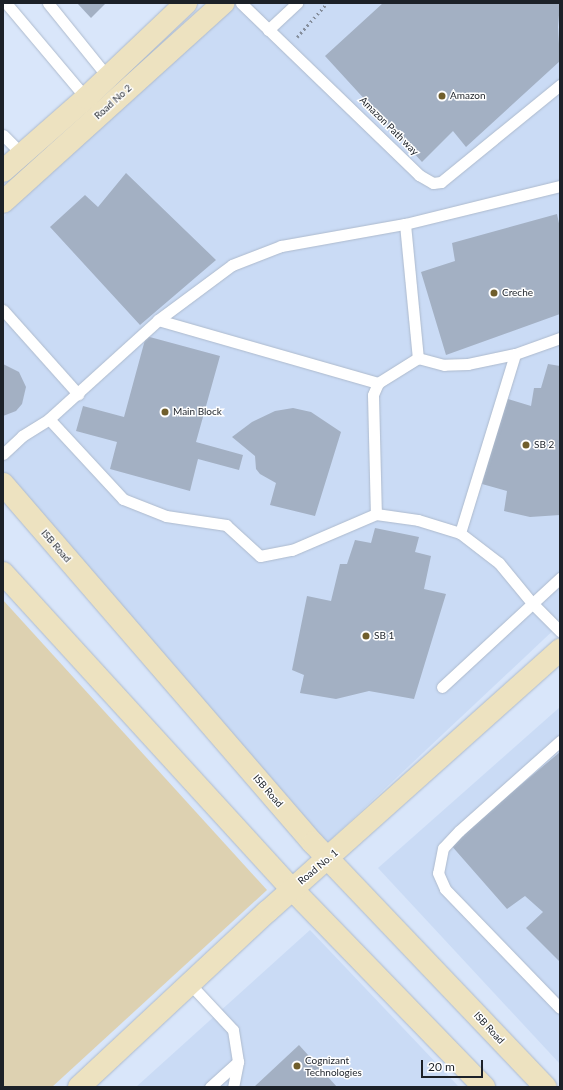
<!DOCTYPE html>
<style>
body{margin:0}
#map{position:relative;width:563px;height:1090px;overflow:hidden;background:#d9e6fa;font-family:Lato,sans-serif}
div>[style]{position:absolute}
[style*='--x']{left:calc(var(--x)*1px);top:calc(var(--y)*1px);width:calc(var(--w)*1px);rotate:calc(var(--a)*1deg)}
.built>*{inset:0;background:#cadbf5}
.green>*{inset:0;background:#ddd1b1}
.building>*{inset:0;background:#a3b0c3}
.path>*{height:2.5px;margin-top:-1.25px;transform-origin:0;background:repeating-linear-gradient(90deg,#858e9c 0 2px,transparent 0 5px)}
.roads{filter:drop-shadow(0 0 1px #adbacd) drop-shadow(0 0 1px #adbacd)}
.lane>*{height:11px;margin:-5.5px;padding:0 5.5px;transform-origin:5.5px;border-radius:5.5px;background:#fff}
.secondary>*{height:22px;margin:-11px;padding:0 11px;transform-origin:11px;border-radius:11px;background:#ede2c0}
.dots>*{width:11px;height:11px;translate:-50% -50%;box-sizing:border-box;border:2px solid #fff;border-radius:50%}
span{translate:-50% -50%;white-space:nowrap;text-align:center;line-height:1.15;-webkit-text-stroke:3px #fff;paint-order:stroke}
.poi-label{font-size:10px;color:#1c2128}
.left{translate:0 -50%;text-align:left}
.street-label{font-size:10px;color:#1c2128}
.frame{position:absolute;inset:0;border:4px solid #1c2128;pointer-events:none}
.scale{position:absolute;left:421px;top:1060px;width:62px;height:18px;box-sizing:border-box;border:2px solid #1c2128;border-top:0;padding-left:5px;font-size:12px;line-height:14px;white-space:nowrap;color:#1c2128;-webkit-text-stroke:3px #fff;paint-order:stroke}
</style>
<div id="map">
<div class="built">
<i style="clip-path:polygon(239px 3px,560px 3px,560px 624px,325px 845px,3px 484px,3px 217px,133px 95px)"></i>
<i style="clip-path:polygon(560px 707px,560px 1064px,378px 868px)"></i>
<i style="clip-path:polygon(310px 930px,459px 1087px,136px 1087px)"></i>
</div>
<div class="green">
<i style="clip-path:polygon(3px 600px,267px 890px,52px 1087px,3px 1087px)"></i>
</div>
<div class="building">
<i style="clip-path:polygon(77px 3px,106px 3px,91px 18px)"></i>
<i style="clip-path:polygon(383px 3px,560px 3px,558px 27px,560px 61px,466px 147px,453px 131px,422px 162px,325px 56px)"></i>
<i style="clip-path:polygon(126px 173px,216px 260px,140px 325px,50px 227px,85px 195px,98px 207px)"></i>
<i style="clip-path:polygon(557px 214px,560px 228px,560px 314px,446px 355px,421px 272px,455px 261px,452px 243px)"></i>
<i style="clip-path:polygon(146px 336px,220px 356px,196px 442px,243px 455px,239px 470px,198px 459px,190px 491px,110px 469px,117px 442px,76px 431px,83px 406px,124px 417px)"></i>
<i style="clip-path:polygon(3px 364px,19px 372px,26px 387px,22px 404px,16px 411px,3px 416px)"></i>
<i style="clip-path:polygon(548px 364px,560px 366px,560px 515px,530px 517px,504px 511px,507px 491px,482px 484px,505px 398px,531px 406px,534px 388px,541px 388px)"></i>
<i style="clip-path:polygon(293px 408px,311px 412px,341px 432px,315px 516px,270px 505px,276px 483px,260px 474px,256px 469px,255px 456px,232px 437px,252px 422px,275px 411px)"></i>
<i style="clip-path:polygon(375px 528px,419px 537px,415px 552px,431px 556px,424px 589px,446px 594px,414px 699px,369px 691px,336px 699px,300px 693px,304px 675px,292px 670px,307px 596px,331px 601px,340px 564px,347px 564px,355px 540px,371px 543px)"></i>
<i style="clip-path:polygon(560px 752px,560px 962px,526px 928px,543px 912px,525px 896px,507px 909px,450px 844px)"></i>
<i style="clip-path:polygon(299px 1045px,337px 1087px,254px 1087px)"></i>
</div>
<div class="path">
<i style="--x:297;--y:37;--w:45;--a:-48.6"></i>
</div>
<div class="roads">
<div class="lane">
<i style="--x:6;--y:3;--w:124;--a:49.9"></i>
<i style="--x:48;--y:3;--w:94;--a:51.1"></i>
<i style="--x:241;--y:3;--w:248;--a:44"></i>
<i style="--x:419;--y:175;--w:16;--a:30"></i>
<i style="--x:433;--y:183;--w:8;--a:-7"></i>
<i style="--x:441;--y:182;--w:154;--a:-39.2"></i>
<i style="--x:268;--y:30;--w:40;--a:-43"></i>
<i style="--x:3;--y:135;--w:27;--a:45"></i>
<i style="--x:405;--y:224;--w:160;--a:-13.8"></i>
<i style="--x:3;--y:310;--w:113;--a:48.2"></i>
<i style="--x:158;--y:320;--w:229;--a:16"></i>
<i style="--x:560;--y:338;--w:48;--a:160.4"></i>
<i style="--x:515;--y:354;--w:48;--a:168"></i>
<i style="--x:468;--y:364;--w:24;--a:178"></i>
<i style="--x:444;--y:365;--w:27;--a:-165"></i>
<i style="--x:418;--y:358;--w:47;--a:148"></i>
<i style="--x:378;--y:383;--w:13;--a:113"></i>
<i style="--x:373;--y:395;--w:119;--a:88.6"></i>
<i style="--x:376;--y:514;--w:42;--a:8.1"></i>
<i style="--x:418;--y:520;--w:44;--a:17.2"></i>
<i style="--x:460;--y:533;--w:49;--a:37.6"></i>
<i style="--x:499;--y:563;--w:52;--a:50.5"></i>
<i style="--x:532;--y:603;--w:40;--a:45"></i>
<i style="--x:49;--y:419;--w:109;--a:47.2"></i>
<i style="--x:123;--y:499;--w:46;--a:21.6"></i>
<i style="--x:166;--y:516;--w:61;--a:8.5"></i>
<i style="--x:226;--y:525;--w:46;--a:42.4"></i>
<i style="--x:260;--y:556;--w:33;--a:-11"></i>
<i style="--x:292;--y:550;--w:91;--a:-23.2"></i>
<i style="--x:3;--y:454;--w:26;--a:-43"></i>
<i style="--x:22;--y:436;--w:32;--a:-32"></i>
<i style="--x:49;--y:419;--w:147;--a:-42.2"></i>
<i style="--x:158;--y:320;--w:92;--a:-36.6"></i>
<i style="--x:232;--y:265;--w:53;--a:-21.2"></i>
<i style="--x:281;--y:246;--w:126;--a:-10.1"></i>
<i style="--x:405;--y:224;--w:135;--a:84.5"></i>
<i style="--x:460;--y:533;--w:187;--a:-72.9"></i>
<i style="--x:442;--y:687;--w:161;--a:-42.7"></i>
<i style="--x:560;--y:741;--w:135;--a:138.3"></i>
<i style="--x:459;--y:831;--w:23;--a:133"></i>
<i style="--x:443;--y:848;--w:25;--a:101"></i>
<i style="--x:438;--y:873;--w:17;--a:66"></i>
<i style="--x:445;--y:889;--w:165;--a:46"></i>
<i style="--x:190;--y:984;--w:63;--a:46.9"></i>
<i style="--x:233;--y:1030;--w:32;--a:81"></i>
<i style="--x:238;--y:1062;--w:25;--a:101"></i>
<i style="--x:210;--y:1087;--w:38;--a:-42"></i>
</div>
<div class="secondary">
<i style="--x:3;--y:171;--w:111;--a:-41.3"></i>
<i style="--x:86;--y:98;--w:138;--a:-43.5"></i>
<i style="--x:3;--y:202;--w:297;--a:-42.1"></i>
<i style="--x:3;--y:484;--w:474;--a:49.2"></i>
<i style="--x:313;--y:843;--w:337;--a:46.4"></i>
<i style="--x:3;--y:573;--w:428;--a:47.6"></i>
<i style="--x:292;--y:889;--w:276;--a:45.9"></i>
<i style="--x:79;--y:1087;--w:258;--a:-43"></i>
<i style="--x:268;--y:911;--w:392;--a:-41.8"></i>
</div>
</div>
<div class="dots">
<i style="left:442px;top:96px;background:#705e2c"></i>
<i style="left:494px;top:293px;background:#705e2c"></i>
<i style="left:165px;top:412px;background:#705e2c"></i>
<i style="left:526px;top:445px;background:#705e2c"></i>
<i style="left:366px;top:636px;background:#705e2c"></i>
<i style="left:297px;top:1066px;background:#705e2c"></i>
</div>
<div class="poi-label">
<span class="left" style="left:450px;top:96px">Amazon</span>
<span class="left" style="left:502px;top:293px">Creche</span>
<span class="left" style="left:173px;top:412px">Main Block</span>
<span class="left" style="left:534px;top:445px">SB 2</span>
<span class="left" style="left:374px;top:636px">SB 1</span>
<span class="left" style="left:305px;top:1066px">Cognizant<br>Technologies</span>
</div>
<div class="street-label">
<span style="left:113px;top:102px;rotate:-42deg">Road No 2</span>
<span style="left:389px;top:126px;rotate:45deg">Amazon Path way</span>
<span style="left:56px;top:546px;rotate:49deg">ISB Road</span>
<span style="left:268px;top:791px;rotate:49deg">ISB Road</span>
<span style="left:318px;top:867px;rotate:-40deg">Road No. 1</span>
<span style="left:489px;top:1028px;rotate:47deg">ISB Road</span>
</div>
<div class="frame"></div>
<div class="scale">20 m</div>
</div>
